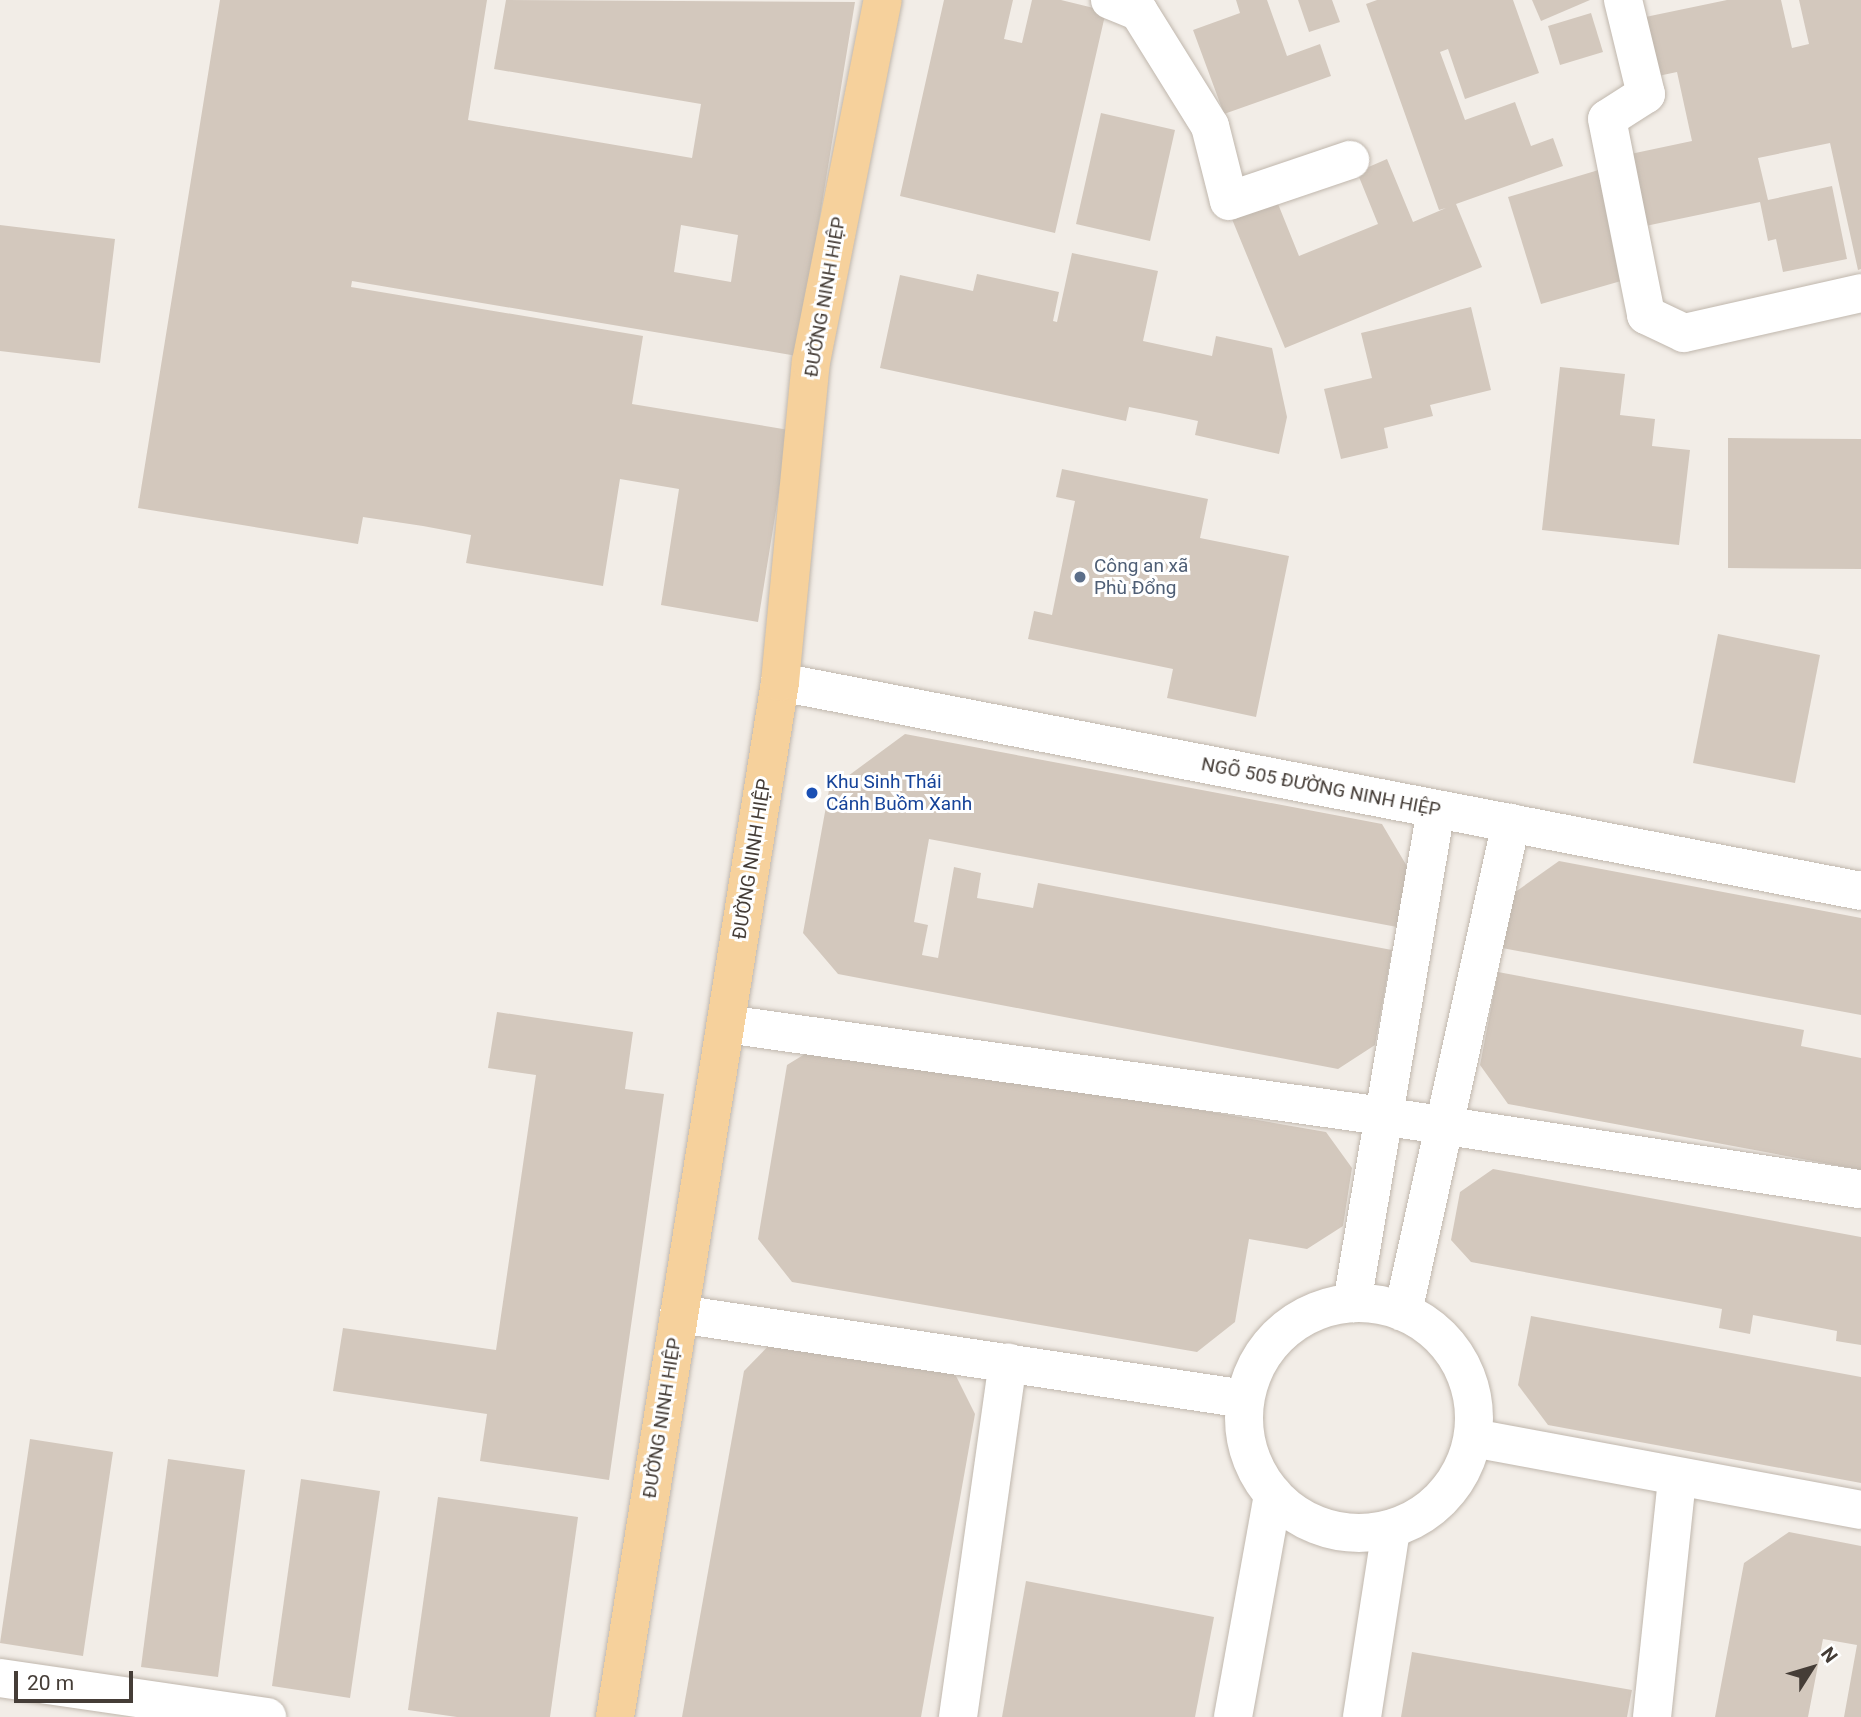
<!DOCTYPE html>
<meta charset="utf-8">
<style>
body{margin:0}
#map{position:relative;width:1861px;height:1717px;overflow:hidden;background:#f2ede7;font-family:Roboto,sans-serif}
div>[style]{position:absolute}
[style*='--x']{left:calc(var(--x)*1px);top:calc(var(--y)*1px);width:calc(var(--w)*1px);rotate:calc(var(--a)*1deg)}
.building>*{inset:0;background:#d3c8bd}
.roads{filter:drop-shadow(0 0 2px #c0b7ad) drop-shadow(0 0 2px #c0b7ad)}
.minor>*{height:38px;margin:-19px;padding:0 19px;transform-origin:19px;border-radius:19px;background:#fff}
.minor>.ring{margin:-19px;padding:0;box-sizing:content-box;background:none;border:38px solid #fff;border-radius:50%}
.major>*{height:38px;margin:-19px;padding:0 19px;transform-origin:19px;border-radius:19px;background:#f6d19c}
.dots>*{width:19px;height:19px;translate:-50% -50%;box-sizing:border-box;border:4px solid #fff;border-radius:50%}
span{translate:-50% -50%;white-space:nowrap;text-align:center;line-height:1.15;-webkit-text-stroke:6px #fff;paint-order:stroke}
.street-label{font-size:19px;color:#453d37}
.service-label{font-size:19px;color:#4e5e75}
.left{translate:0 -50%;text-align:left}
.transit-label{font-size:19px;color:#164399}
.north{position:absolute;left:1777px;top:1633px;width:70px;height:70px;-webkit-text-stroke:5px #fff;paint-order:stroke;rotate:53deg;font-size:19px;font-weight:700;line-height:28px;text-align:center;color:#453d37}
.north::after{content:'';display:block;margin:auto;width:24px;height:32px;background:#453d37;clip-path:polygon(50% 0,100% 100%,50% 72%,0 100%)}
.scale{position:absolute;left:14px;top:1671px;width:119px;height:32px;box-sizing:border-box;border:4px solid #453d37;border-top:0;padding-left:9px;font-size:21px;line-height:24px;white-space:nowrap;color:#453d37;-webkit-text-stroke:5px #fff;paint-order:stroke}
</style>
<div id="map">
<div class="building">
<i style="clip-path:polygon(evenodd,220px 0,487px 0,468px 120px,692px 158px,701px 104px,494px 69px,506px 0,855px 2px,797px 356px,352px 281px,351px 287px,643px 336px,632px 404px,789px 430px,758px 622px,661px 605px,679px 489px,620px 479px,603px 586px,466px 563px,471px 535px,423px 526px,363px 517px,358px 544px,138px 508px,220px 0,681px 225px,738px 235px,731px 282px,674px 272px,681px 225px)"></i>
<i style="clip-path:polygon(944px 0,1013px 0,1004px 39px,1022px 43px,1032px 0,1061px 0,1106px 11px,1055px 233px,900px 196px)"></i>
<i style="clip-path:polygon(1236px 0,1267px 0,1287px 56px,1320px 44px,1331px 76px,1224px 114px,1193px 30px,1240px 13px)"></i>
<i style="clip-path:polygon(1298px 0,1332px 0,1340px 22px,1309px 32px)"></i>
<i style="clip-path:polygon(1377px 0,1513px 0,1539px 73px,1465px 99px,1448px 49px,1440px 52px,1465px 120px,1515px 102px,1531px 146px,1553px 138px,1563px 166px,1456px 204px,1482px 267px,1285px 348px,1227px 207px,1272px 189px,1299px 256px,1378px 224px,1357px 172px,1387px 159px,1413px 222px,1446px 208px,1439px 210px,1366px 4px)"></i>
<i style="clip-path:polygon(1532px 0,1590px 0,1541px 21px)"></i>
<i style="clip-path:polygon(1727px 0,1781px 0,1792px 48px,1809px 44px,1799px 0,1861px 0,1861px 269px,1858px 270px,1830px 143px,1758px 158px,1768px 200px,1832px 186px,1847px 259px,1783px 272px,1776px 239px,1768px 241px,1760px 202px,1636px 228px,1621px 156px,1692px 141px,1677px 72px,1644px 79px,1631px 20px)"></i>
<i style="clip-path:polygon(1591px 13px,1603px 52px,1560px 65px,1548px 26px)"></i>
<i style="clip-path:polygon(1101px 113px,1175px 130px,1150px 241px,1076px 224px)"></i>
<i style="clip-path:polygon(1602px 169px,1635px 277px,1541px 304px,1508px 197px)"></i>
<i style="clip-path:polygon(0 225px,115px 239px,100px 363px,0 351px)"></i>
<i style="clip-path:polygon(1072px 253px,1158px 271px,1143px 341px,1212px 356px,1216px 336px,1272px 348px,1287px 417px,1279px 454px,1195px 435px,1198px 421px,1160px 413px,1129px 407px,1126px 421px,880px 368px,900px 275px,973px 291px,977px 274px,1059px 292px,1053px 321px,1057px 322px)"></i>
<i style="clip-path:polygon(1471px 307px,1491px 390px,1430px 405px,1433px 416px,1384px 428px,1388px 448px,1341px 459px,1324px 389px,1372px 378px,1361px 333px)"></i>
<i style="clip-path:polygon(1560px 367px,1625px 374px,1620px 415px,1655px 419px,1652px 446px,1690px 450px,1679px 545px,1542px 530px)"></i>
<i style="clip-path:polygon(1728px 438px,1861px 439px,1861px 569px,1728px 568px)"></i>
<i style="clip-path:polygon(1062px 469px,1208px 499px,1200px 538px,1289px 556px,1256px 717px,1167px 698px,1173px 669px,1028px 639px,1034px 611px,1052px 615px,1075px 501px,1056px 497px)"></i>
<i style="clip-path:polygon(1718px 634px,1820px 655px,1795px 783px,1693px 763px)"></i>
<i style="clip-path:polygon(905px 734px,1382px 824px,1408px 868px,1397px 927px,929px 839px,914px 922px,928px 925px,922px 955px,938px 958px,954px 867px,981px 873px,977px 898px,1006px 903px,1033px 908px,1038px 883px,1392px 950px,1375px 1045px,1338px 1069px,838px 974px,803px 933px,829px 790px)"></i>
<i style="clip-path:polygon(1559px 861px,1861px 918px,1861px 1015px,1502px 948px,1511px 895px)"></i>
<i style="clip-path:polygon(1498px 972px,1804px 1030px,1801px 1046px,1861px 1058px,1861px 1170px,1508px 1104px,1480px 1065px)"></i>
<i style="clip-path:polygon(497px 1012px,633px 1032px,625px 1089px,664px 1094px,609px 1480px,480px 1461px,487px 1414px,333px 1391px,343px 1328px,496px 1350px,536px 1075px,488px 1068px)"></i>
<i style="clip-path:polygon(821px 1044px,1326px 1132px,1352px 1168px,1343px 1226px,1307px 1249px,1249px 1239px,1235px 1322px,1197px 1352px,792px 1282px,758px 1239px,787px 1065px)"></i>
<i style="clip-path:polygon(1493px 1169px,1861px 1237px,1861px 1345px,1836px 1341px,1837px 1331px,1753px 1315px,1750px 1334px,1719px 1328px,1722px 1309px,1471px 1262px,1451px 1240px,1460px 1192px)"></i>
<i style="clip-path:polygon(1531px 1316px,1861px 1377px,1861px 1483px,1548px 1425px,1518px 1385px)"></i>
<i style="clip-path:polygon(780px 1334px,951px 1366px,975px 1414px,921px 1717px,682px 1717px,744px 1371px)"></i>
<i style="clip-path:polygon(30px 1439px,113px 1452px,83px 1656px,0 1643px)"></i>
<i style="clip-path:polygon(168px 1459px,245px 1470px,218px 1677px,141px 1667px)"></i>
<i style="clip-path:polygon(301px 1479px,380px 1491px,350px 1698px,272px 1686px)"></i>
<i style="clip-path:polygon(438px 1497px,578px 1517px,550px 1717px,457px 1717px,408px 1710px)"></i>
<i style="clip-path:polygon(1789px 1532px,1861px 1546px,1861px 1717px,1844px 1717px,1857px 1645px,1823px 1639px,1808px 1717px,1715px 1717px,1744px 1563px)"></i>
<i style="clip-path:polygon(1026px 1581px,1214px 1617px,1195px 1717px,1002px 1717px)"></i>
<i style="clip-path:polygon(1412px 1652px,1632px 1690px,1627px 1717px,1401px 1717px)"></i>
</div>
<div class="roads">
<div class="minor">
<i style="--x:1110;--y:0;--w:31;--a:22"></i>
<i style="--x:1139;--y:12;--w:134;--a:58.1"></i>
<i style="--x:1210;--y:126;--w:77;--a:75.8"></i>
<i style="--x:1229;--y:201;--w:128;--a:-18.7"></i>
<i style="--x:1623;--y:0;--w:97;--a:76.3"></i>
<i style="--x:1646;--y:94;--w:46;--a:147.3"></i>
<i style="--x:1607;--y:119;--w:200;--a:78.7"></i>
<i style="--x:1646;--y:315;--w:42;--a:25.3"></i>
<i style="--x:1684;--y:333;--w:181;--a:-12.7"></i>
<i style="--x:780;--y:682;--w:1101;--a:10.94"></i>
<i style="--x:726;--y:1024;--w:662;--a:7.98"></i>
<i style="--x:1382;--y:1116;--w:485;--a:8.7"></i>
<i style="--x:1352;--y:1303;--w:501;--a:-80.35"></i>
<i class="ring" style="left:1244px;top:1303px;width:192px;height:192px"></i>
<i style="--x:1403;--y:1312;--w:501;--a:-77.55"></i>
<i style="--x:679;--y:1314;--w:572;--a:8.54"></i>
<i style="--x:1473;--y:1438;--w:395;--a:10.5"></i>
<i style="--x:0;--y:1678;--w:270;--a:8.3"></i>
<i style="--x:958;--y:1717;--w:358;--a:-82"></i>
<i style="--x:1233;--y:1717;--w:226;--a:-79.8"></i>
<i style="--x:1362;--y:1717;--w:190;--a:-81.2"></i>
<i style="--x:1652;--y:1717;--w:240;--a:-84"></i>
</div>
<div class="major">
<i style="--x:615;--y:1717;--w:1048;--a:-80.94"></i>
<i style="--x:780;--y:682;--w:321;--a:-84.5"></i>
<i style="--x:811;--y:362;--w:369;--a:-78.8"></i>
</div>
</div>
<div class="dots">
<i style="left:1080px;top:577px;background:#5c6f8a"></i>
<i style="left:812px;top:793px;background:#1a4fb4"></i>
</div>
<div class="street-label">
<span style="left:825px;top:297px;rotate:-80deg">ĐƯỜNG NINH HIỆP</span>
<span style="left:1321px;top:787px;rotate:11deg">NGÕ 505 ĐƯỜNG NINH HIỆP</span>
<span style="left:752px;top:859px;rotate:-81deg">ĐƯỜNG NINH HIỆP</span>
<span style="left:662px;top:1418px;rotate:-81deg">ĐƯỜNG NINH HIỆP</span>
</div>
<div class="service-label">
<span class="left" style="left:1094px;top:577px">Công an xã<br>Phù Đổng</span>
</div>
<div class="transit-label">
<span class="left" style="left:826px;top:793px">Khu Sinh Thái<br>Cánh Buồm Xanh</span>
</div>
<div class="north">N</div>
<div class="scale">20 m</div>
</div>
